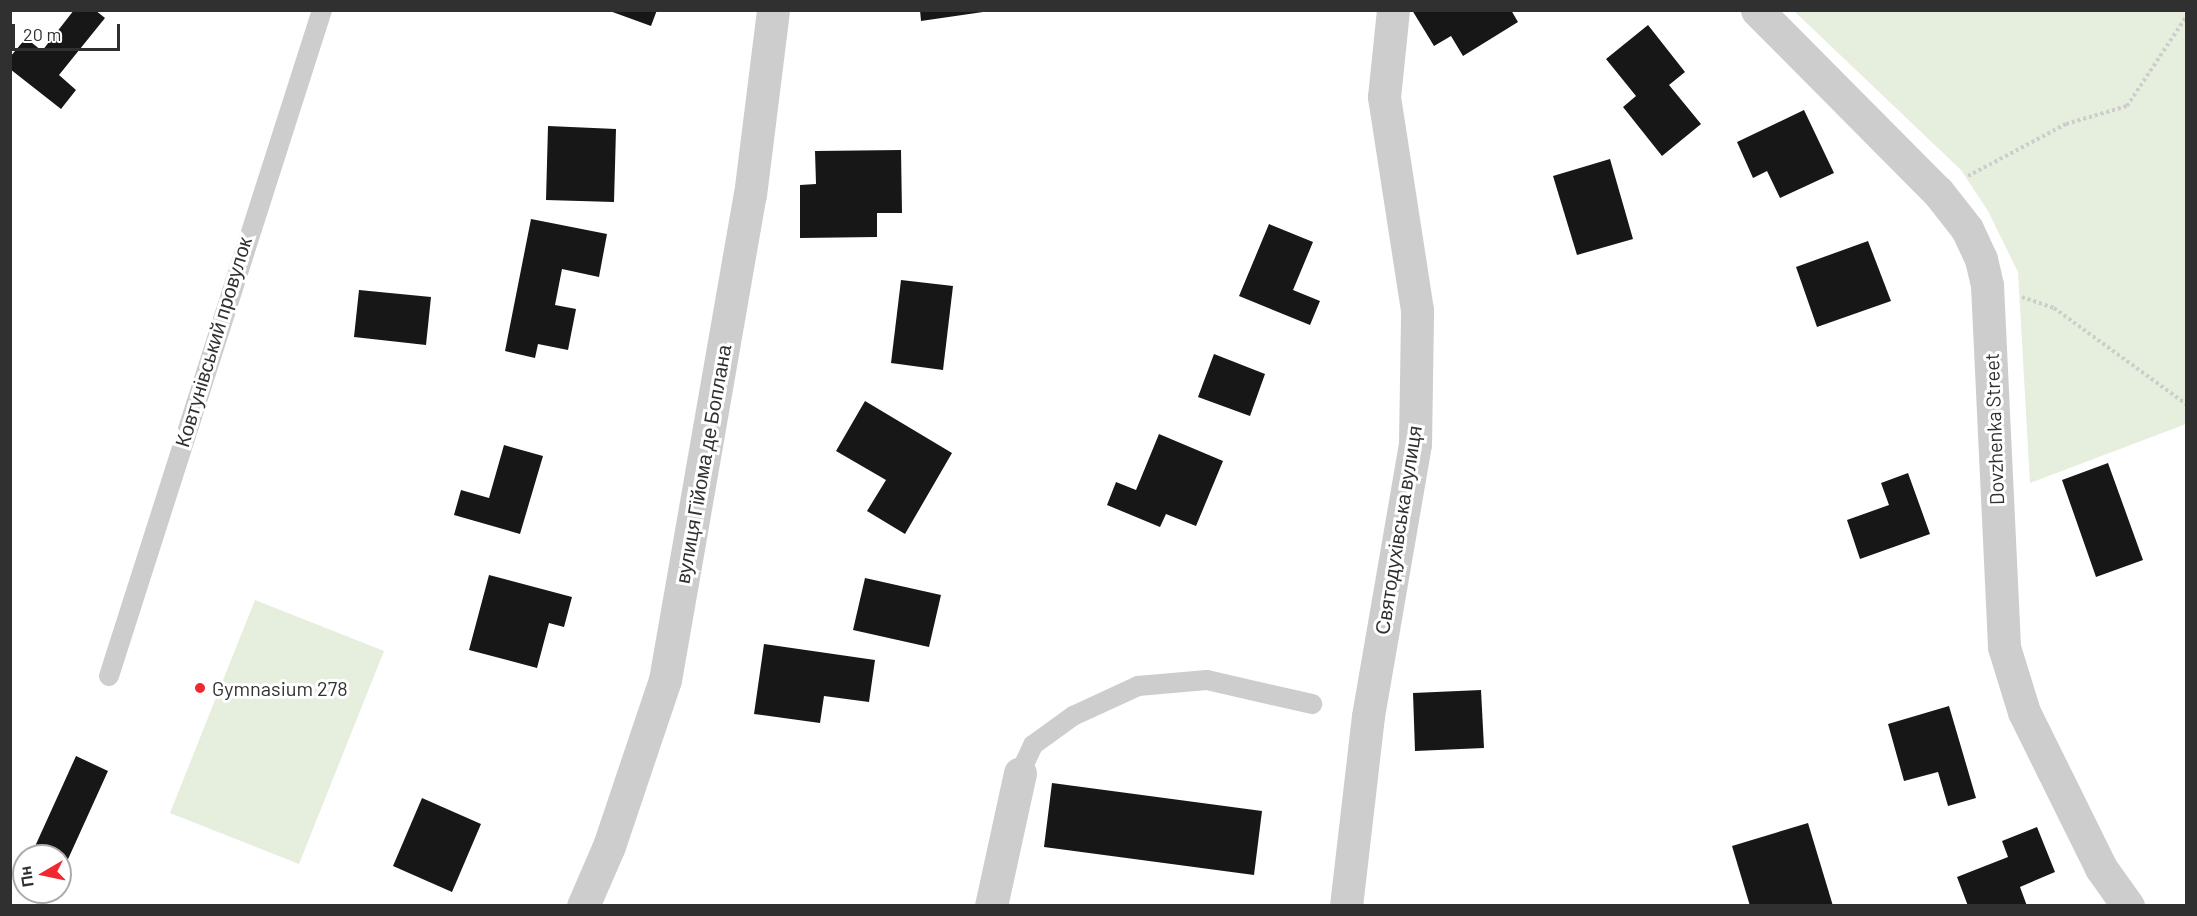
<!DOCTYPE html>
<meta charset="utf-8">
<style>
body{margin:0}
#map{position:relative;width:2197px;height:916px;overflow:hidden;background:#fff;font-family:Barlow,sans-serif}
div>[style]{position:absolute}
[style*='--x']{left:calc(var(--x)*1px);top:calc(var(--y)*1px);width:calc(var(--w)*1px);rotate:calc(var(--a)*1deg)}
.green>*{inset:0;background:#e6eedd}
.building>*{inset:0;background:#171717}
.path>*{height:4px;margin-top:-2px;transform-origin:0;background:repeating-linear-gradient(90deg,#cdcdcd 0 3px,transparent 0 6px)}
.service>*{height:20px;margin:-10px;padding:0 10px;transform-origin:10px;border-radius:10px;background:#cdcdcd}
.minor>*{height:33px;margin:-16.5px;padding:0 16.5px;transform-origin:16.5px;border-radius:16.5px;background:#cdcdcd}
.dots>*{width:16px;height:16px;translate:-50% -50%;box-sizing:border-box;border:3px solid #fff;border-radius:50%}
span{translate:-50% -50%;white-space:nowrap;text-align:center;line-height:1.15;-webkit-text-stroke:6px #fff;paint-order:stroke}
.street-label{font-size:20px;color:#303030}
.poi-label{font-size:20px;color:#303030}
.left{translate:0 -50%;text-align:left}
.frame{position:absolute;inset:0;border:12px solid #303030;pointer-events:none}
.north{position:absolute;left:12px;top:844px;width:60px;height:60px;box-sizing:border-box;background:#fff;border:2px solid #acacac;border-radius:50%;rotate:261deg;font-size:16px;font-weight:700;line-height:24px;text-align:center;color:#303030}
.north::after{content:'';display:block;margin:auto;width:21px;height:27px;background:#f1282f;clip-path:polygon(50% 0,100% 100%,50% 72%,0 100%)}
.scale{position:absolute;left:12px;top:24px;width:108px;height:27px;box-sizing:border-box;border:3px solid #303030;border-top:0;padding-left:8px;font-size:18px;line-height:21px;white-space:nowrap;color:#303030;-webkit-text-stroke:4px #fff;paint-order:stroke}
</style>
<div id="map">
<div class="green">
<i style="clip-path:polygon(2181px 10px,2186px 14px,2186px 424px,2030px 483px,2018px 272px,1988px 211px,1961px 170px,1794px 11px)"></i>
<i style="clip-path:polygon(255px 600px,384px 651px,299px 864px,170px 813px)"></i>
</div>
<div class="building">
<i style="clip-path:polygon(74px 10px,95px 10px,105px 18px,59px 75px,76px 90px,61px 109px,10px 69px,10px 57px,26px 38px,42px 51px)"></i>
<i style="clip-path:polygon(607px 10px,657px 10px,651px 26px)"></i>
<i style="clip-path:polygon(920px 10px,983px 10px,983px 12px,921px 21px)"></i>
<i style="clip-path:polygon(1412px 10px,1511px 10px,1518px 22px,1463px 56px,1451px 36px,1434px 46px)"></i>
<i style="clip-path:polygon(1648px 25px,1685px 72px,1669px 85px,1701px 124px,1662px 156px,1623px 107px,1636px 96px,1606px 59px)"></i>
<i style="clip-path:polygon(1804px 110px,1834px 173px,1780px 198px,1767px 171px,1753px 178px,1737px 142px)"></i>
<i style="clip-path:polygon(548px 126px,616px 129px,614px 202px,546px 200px)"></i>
<i style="clip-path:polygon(901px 150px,902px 213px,877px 213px,877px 237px,800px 238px,800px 185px,816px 184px,815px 151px)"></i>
<i style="clip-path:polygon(1610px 159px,1633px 239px,1577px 255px,1553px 176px)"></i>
<i style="clip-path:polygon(531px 219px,607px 234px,599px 277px,562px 269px,555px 305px,576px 309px,568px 350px,538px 344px,535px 358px,505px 351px)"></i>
<i style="clip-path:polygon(1269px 224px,1313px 242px,1293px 290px,1320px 301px,1310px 325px,1239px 296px)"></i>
<i style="clip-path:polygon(1868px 241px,1891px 301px,1817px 327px,1796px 267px)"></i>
<i style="clip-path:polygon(901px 280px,953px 286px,943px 370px,891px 363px)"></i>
<i style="clip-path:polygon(359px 290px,431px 297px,426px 345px,354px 337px)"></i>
<i style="clip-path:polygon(1214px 354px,1265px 374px,1250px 416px,1198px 397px)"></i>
<i style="clip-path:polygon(865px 401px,952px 453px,905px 534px,867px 511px,886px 480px,836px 451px)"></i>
<i style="clip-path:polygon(1159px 434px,1223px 461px,1196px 526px,1166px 514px,1160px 527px,1107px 505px,1116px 482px,1136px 490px)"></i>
<i style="clip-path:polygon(504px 445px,543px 456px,520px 534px,454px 515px,461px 490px,489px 498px)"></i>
<i style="clip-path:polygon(2108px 463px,2143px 560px,2096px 577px,2062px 480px)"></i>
<i style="clip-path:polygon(1908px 473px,1930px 534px,1860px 559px,1847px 520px,1889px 505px,1881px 483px)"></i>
<i style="clip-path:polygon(489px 575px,572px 597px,564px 627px,549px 623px,537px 668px,469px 650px)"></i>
<i style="clip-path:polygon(865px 578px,941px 595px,929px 647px,853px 630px)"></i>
<i style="clip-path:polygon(764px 644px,875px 660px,869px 702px,824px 696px,820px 723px,754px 714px)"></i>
<i style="clip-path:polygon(1481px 690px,1484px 748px,1415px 751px,1413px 693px)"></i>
<i style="clip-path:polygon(1949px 706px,1976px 798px,1948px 806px,1938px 772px,1904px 781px,1888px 724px)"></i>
<i style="clip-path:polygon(76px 756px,108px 771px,64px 868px,60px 856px,32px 853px)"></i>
<i style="clip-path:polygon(1052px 783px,1262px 811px,1254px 875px,1044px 847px)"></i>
<i style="clip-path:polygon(422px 798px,481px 824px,452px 892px,393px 866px)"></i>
<i style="clip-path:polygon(1808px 823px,1833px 906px,1750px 906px,1732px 846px)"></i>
<i style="clip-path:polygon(2037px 827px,2055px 872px,2020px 887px,2027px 906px,1968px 906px,1957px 877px,2008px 857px,2002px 841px)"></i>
</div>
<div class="path">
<i style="--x:1968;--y:176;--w:111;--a:-28"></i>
<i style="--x:2066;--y:124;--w:64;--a:-16.4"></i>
<i style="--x:2127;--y:106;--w:107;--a:-56.5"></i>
<i style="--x:2022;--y:297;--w:34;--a:19"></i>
<i style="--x:2054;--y:308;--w:163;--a:36"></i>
</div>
<div class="service">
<i style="--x:109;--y:676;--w:699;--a:-72.26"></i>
<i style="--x:1020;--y:773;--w:31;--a:-65"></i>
<i style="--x:1033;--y:745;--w:49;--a:-35.9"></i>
<i style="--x:1073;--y:716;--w:72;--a:-24.8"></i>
<i style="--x:1138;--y:686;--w:69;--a:-5"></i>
<i style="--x:1207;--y:680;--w:108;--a:12.9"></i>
</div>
<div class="minor">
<i style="--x:1757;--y:10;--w:257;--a:45.2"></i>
<i style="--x:1938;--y:192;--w:47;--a:51.9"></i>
<i style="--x:1967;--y:229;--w:33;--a:65"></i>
<i style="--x:1981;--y:259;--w:27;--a:77"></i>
<i style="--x:1987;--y:285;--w:362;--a:87.3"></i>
<i style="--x:2004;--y:647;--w:68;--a:72.9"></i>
<i style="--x:2024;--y:712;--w:174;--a:63.7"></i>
<i style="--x:2101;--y:868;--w:47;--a:54.6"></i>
<i style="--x:583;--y:906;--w:65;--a:-66.6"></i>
<i style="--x:609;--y:846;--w:175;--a:-71.4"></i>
<i style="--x:665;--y:680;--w:492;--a:-80.1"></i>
<i style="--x:750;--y:195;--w:186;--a:-82.9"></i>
<i style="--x:991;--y:906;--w:136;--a:-77.7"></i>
<i style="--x:1346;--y:906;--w:191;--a:-83.4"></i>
<i style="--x:1368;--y:716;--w:276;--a:-80.2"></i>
<i style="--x:1415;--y:444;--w:134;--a:-89.1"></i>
<i style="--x:1417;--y:310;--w:216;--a:-98.8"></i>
<i style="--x:1384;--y:97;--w:87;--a:-84.1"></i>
</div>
<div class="dots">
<i style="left:200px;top:688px;background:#f1282f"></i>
</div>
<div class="street-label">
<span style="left:213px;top:342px;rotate:-73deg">Ковтунівський провулок</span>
<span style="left:1994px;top:429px;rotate:-92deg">Dovzhenka Street</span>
<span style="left:703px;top:464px;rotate:-80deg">вулиця Гійома де Боплана</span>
<span style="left:1398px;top:530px;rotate:-81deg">Святодухівська вулиця</span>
</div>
<div class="poi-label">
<span class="left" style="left:212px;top:688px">Gymnasium 278</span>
</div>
<div class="frame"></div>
<div class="north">Пн</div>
<div class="scale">20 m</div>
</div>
